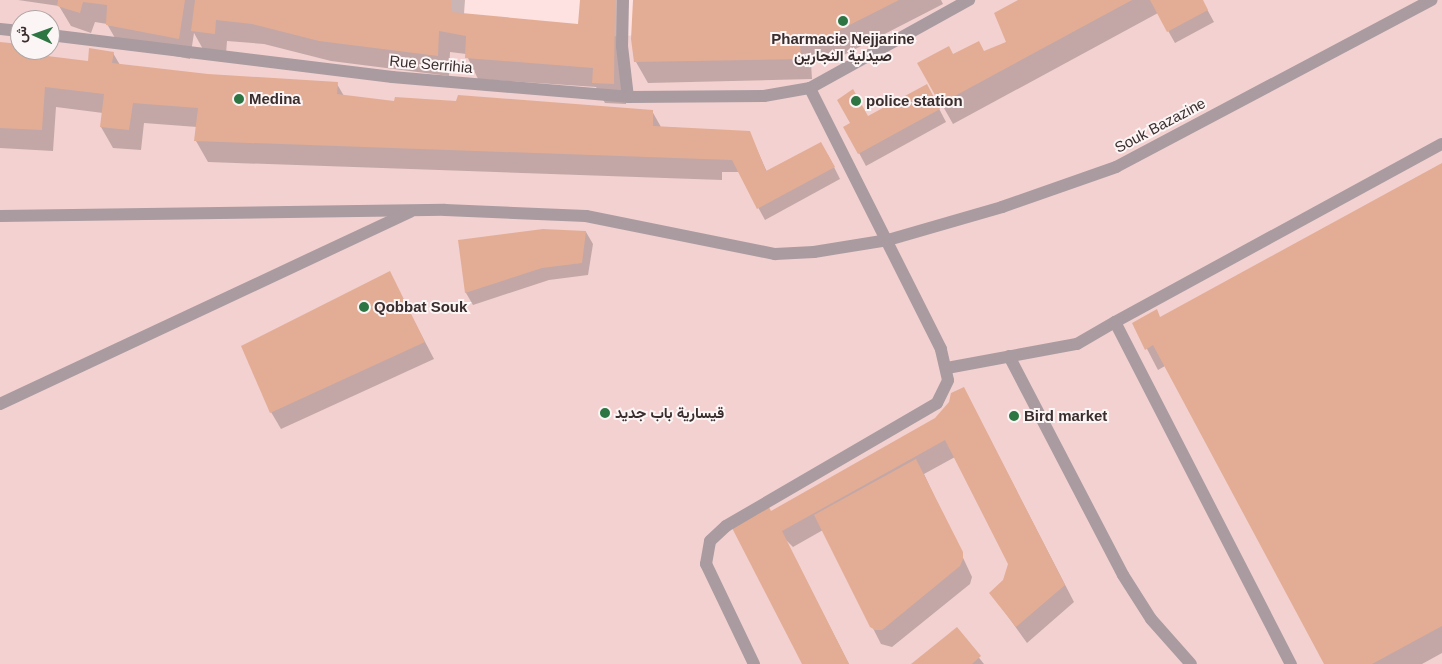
<!DOCTYPE html>
<meta charset="utf-8">
<style>
body{margin:0}
#map{position:relative;width:1442px;height:664px;overflow:hidden;background:#fee2e1;font-family:Arial,Vazirmatn,sans-serif}
div>[style]{position:absolute}
[style*='--x']{left:calc(var(--x)*1px);top:calc(var(--y)*1px);width:calc(var(--w)*1px);rotate:calc(var(--a)*1deg)}
.built>*{inset:0;background:#f3d1d0}
.shadow>*{inset:0;background:#0003}
.building>*{inset:0;background:#e3ad95}
.lane>*{height:12px;margin:-6px;padding:0 6px;transform-origin:6px;border-radius:6px;background:#a99ba0}
.street>*{height:12px;margin:-6px;padding:0 6px;transform-origin:6px;border-radius:6px;background:#a99ba0}
.dots>*{width:14px;height:14px;translate:-50% -50%;box-sizing:border-box;border:2px solid #fcf5f5;border-radius:50%}
span{translate:-50% -50%;white-space:nowrap;text-align:center;line-height:1.15;-webkit-text-stroke:4px #fcf5f5;paint-order:stroke}
.poi-label{font-size:15px;color:#3a2d2d;font-weight:700}
.left{translate:0 -50%;text-align:left}
.street-label{font-size:15px;color:#3a2d2d}
.north{position:absolute;left:10px;top:10px;width:50px;height:50px;box-sizing:border-box;background:#fcf5f5;border:1px solid #aea5a5;border-radius:50%;rotate:272deg;font-size:14px;font-weight:700;line-height:20px;text-align:center;color:#3a2d2d}
.north::after{content:'';display:block;margin:auto;width:18px;height:22px;background:#2d7542;clip-path:polygon(50% 0,100% 100%,50% 72%,0 100%)}
</style>
<div id="map">
<div class="built">
<i style="clip-path:polygon(evenodd,0 0,303px 0,575px 38px,781px 29px,834px 0,1442px 0,1442px 664px,0 664px,0 0,20px 20px,50px 20px,50px 50px,20px 50px,20px 20px)"></i>
</div>
<div class="shadow">
<i style="clip-path:polygon(18px 0,465px 0,464px 14px,579px 25px,582px 0,626px 0,626px 104px,605px 103px,596px 87px,478px 79px,466px 54px,450px 52px,449px 76px,331px 61px,264px 44px,227px 41px,226px 54px,204px 51px,194px 33px,190px 59px,119px 45px,107px 24px,95px 22px,91px 33px,71px 26px,59px 6px)"></i>
<i style="clip-path:polygon(634px 0,941px 0,943px 4px,832px 61px,811px 63px,812px 79px,648px 83px,636px 62px)"></i>
<i style="clip-path:polygon(1020px 0,1202px 0,1214px 22px,1175px 43px,1158px 13px,953px 124px,919px 64px,953px 55px,985px 53px,1007px 42px)"></i>
<i style="clip-path:polygon(0 43px,26px 50px,29px 55px,89px 62px,113px 53px,120px 65px,208px 76px,337px 84px,344px 96px,395px 102px,652px 111px,661px 127px,749px 132px,767px 172px,828px 155px,840px 179px,765px 220px,739px 172px,722px 172px,722px 180px,208px 162px,196px 141px,197px 127px,144px 123px,141px 150px,113px 148px,101px 127px,103px 113px,56px 107px,53px 151px,0 148px)"></i>
<i style="clip-path:polygon(933px 97px,946px 122px,866px 166px,845px 127px)"></i>
<i style="clip-path:polygon(1442px 164px,1442px 653px,1422px 664px,1326px 664px,1165px 366px,1158px 370px,1134px 324px,1161px 318px)"></i>
<i style="clip-path:polygon(586px 232px,593px 244px,588px 275px,549px 280px,473px 305px,466px 293px,459px 241px)"></i>
<i style="clip-path:polygon(389px 273px,434px 359px,281px 429px,271px 412px)"></i>
<i style="clip-path:polygon(964px 389px,1074px 602px,1027px 643px,991px 593px,1004px 581px,1009px 564px,955px 457px,924px 474px,972px 577px,970px 584px,892px 647px,881px 644px,823px 530px,793px 547px,785px 539px,849px 664px,804px 664px,776px 522px,935px 419px)"></i>
<i style="clip-path:polygon(956px 629px,984px 664px,913px 664px)"></i>
</div>
<div class="building">
<i style="clip-path:polygon(58px 0,185px 0,179px 39px,106px 25px,107px 5px,83px 2px,80px 13px,57px 6px)"></i>
<i style="clip-path:polygon(195px 0,452px 0,451px 12px,578px 24px,580px 0,615px 0,614px 84px,592px 83px,593px 68px,465px 58px,466px 36px,439px 31px,438px 56px,319px 41px,252px 24px,216px 20px,215px 34px,191px 31px)"></i>
<i style="clip-path:polygon(633px 0,899px 0,820px 40px,800px 42px,801px 59px,634px 62px,631px 39px)"></i>
<i style="clip-path:polygon(1018px 0,1132px 0,940px 104px,917px 63px,949px 46px,953px 54px,979px 41px,984px 51px,1006px 42px,994px 13px)"></i>
<i style="clip-path:polygon(1150px 0,1203px 0,1208px 10px,1167px 32px)"></i>
<i style="clip-path:polygon(0 42px,20px 44px,23px 53px,88px 61px,89px 48px,114px 52px,112px 63px,208px 74px,338px 82px,337px 94px,394px 101px,395px 97px,456px 101px,458px 95px,653px 110px,653px 126px,750px 131px,766px 171px,821px 142px,835px 167px,757px 209px,732px 160px,194px 141px,198px 108px,133px 103px,129px 130px,100px 127px,104px 94px,45px 87px,42px 130px,0 128px)"></i>
<i style="clip-path:polygon(927px 84px,940px 109px,858px 154px,843px 127px,850px 123px,837px 100px,853px 89px,868px 116px)"></i>
<i style="clip-path:polygon(1442px 163px,1442px 626px,1372px 664px,1324px 664px,1153px 345px,1145px 350px,1132px 323px,1157px 309px,1160px 317px)"></i>
<i style="clip-path:polygon(543px 229px,586px 231px,582px 263px,542px 268px,465px 293px,458px 240px)"></i>
<i style="clip-path:polygon(390px 271px,425px 342px,270px 413px,241px 346px)"></i>
<i style="clip-path:polygon(964px 387px,1065px 585px,1016px 627px,989px 593px,1003px 580px,1008px 564px,945px 440px,782px 531px,849px 664px,802px 664px,732px 528px,769px 507px,771px 511px,935px 418px,949px 402px,951px 393px)"></i>
<i style="clip-path:polygon(916px 459px,963px 552px,963px 559px,960px 566px,882px 630px,875px 630px,870px 627px,814px 515px)"></i>
<i style="clip-path:polygon(957px 627px,981px 656px,972px 664px,911px 664px)"></i>
</div>
<div class="lane">
<i style="--x:1115;--y:322;--w:372;--a:-28.6"></i>
<i style="--x:1009;--y:356;--w:247;--a:62.5"></i>
<i style="--x:1123;--y:575;--w:52;--a:57.5"></i>
<i style="--x:1151;--y:619;--w:60;--a:48.4"></i>
<i style="--x:947;--y:368;--w:132;--a:-10.5"></i>
<i style="--x:1077;--y:344;--w:44;--a:-30.1"></i>
<i style="--x:1115;--y:322;--w:385;--a:62.8"></i>
</div>
<div class="street">
<i style="--x:623;--y:0;--w:46;--a:91.2"></i>
<i style="--x:622;--y:46;--w:51;--a:83.3"></i>
<i style="--x:0;--y:29;--w:20;--a:6"></i>
<i style="--x:50;--y:35;--w:345;--a:7"></i>
<i style="--x:392;--y:77;--w:237;--a:4.8"></i>
<i style="--x:628;--y:97;--w:136;--a:-0.4"></i>
<i style="--x:764;--y:96;--w:47;--a:-9.9"></i>
<i style="--x:810;--y:88;--w:182;--a:-29"></i>
<i style="--x:0;--y:216;--w:445;--a:-0.8"></i>
<i style="--x:445;--y:210;--w:141;--a:2.4"></i>
<i style="--x:586;--y:216;--w:193;--a:11.4"></i>
<i style="--x:775;--y:254;--w:39;--a:-3"></i>
<i style="--x:814;--y:252;--w:75;--a:-9.2"></i>
<i style="--x:888;--y:240;--w:119;--a:-16.1"></i>
<i style="--x:1002;--y:207;--w:121;--a:-19.3"></i>
<i style="--x:1116;--y:167;--w:357;--a:-27.9"></i>
<i style="--x:0;--y:404;--w:453;--a:-25.1"></i>
<i style="--x:754;--y:664;--w:111;--a:-115.6"></i>
<i style="--x:706;--y:564;--w:23;--a:-80"></i>
<i style="--x:710;--y:541;--w:22;--a:-43"></i>
<i style="--x:726;--y:526;--w:244;--a:-30.2"></i>
<i style="--x:937;--y:403;--w:25;--a:-64"></i>
<i style="--x:948;--y:380;--w:32;--a:-103"></i>
<i style="--x:941;--y:349;--w:292;--a:-116.7"></i>
</div>
<div class="dots">
<i style="left:843px;top:21px;background:#2d7542"></i>
<i style="left:239px;top:99px;background:#2d7542"></i>
<i style="left:856px;top:101px;background:#2d7542"></i>
<i style="left:364px;top:307px;background:#2d7542"></i>
<i style="left:605px;top:413px;background:#2d7542"></i>
<i style="left:1014px;top:416px;background:#2d7542"></i>
</div>
<div class="poi-label">
<span style="left:843px;top:47px">Pharmacie Nejjarine<br>صيدلية النجارين</span>
<span class="left" style="left:249px;top:99px">Medina</span>
<span class="left" style="left:866px;top:101px">police station</span>
<span class="left" style="left:374px;top:307px">Qobbat Souk</span>
<span class="left" style="left:615px;top:413px">قيسارية باب جديد</span>
<span class="left" style="left:1024px;top:416px">Bird market</span>
</div>
<div class="street-label">
<span style="left:431px;top:64px;rotate:5deg">Rue Serrihia</span>
<span style="left:1160px;top:125px;rotate:-28deg">Souk Bazazine</span>
</div>
<div class="north">ش</div>
</div>
